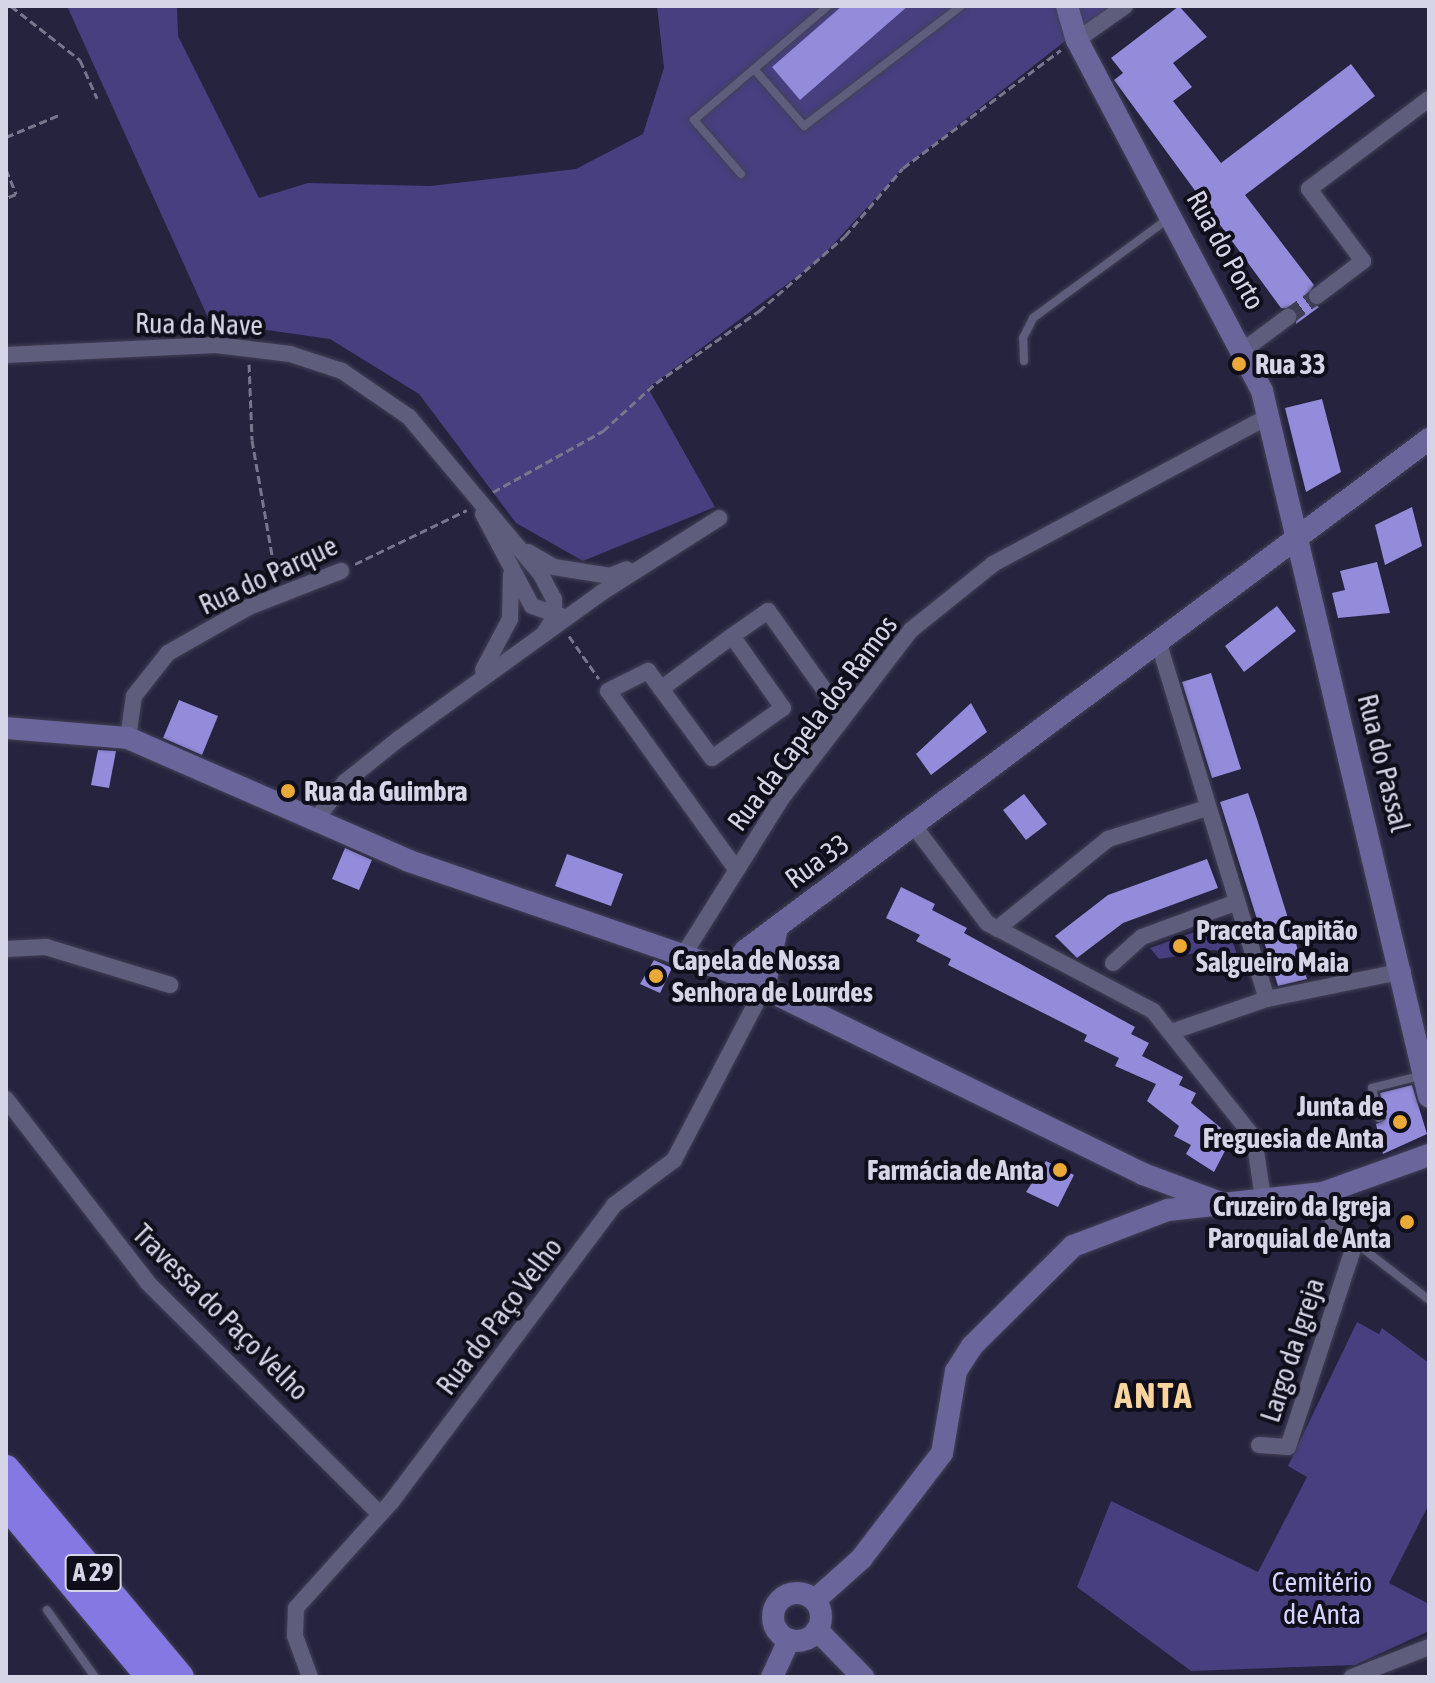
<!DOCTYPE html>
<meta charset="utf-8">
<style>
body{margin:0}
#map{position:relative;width:1435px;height:1683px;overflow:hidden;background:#25233d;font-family:"Asap Condensed",sans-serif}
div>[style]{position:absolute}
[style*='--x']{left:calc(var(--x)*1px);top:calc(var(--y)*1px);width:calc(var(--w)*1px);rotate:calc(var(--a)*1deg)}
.green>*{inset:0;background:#473f7f}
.building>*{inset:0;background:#928cdb}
.street-tunnel>*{height:16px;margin-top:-8px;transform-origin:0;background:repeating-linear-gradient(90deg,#3f3e56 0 16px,transparent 0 24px)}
.path>*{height:3px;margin-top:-1.5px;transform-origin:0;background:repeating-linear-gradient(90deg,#77768c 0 8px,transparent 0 12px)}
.roads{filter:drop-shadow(0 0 2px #424056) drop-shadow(0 0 2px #424056)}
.lane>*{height:8px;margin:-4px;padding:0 4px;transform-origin:4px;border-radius:4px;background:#5f5d7c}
.street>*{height:16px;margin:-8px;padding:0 8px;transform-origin:8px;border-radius:8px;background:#5f5d7c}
.secondary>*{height:22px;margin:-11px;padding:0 11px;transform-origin:11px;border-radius:11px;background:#6a659b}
.secondary>.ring{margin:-11px;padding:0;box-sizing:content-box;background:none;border:22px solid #6a659b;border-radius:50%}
.highway>*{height:28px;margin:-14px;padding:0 14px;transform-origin:14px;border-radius:14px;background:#8478e2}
.dots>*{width:22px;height:22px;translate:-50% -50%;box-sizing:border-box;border:4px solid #0f0e1a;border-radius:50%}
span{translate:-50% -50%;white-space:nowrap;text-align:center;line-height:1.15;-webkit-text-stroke:8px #0f0e1a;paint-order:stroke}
.shield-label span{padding:2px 6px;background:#0f0e1a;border:2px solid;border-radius:6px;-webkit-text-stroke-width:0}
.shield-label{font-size:26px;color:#d5d5e7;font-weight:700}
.street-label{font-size:28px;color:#d5d5e7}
.poi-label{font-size:28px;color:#d5d5e7;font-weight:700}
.left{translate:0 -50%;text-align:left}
.right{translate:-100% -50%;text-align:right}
.park-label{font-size:28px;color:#d5d4ff}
.district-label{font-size:36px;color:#f9d49f;font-weight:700;letter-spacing:2px}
.frame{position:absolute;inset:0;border:8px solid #d5d5e7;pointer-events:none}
</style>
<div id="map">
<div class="green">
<i style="clip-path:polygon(67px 6px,177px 6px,178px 36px,259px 198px,308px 183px,430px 186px,576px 169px,643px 134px,664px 68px,657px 6px,1110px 6px,903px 168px,819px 260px,648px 388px,715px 507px,583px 561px,516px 523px,419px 394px,330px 339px,210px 322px)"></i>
<i style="clip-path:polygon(1225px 921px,1237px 954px,1214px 950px,1159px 959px,1150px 948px)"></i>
<i style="clip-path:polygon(1357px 1322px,1379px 1334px,1382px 1328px,1429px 1363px,1429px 1504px,1389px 1583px,1429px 1604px,1429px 1631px,1355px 1665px,1191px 1671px,1077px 1587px,1111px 1501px,1258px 1572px,1307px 1477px,1288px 1466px)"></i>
</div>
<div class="building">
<i style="clip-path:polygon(842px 6px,908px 6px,800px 100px,772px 67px)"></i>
<i style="clip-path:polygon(1179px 6px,1207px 37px,1173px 63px,1192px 87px,1173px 101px,1221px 163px,1351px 64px,1375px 96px,1245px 195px,1314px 285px,1306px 298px,1319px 307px,1296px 324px,1296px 310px,1281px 308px,1114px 80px,1123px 73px,1111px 58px)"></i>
<i style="clip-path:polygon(1322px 399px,1341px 472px,1306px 492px,1285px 408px)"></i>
<i style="clip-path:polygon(1412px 507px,1422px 546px,1385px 565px,1375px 525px)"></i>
<i style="clip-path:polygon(1377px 562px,1390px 613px,1338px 618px,1332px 593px,1345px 590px,1340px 571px)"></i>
<i style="clip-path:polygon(1277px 606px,1296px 631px,1244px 672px,1225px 646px)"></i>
<i style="clip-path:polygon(1211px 673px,1241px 769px,1212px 778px,1182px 682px)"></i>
<i style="clip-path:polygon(179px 700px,218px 716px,202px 755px,163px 738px)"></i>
<i style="clip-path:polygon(971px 703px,987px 732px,931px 775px,916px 754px)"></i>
<i style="clip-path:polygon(98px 750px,116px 751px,109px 788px,91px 785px)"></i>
<i style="clip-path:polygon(1248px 793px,1257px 819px,1307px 979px,1278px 986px,1256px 916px,1220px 802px)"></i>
<i style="clip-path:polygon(1024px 794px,1047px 824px,1026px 840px,1003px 810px)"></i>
<i style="clip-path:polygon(345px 848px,372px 860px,359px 890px,332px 879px)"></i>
<i style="clip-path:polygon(567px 854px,623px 874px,611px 906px,555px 886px)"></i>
<i style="clip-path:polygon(1207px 859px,1218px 888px,1123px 923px,1077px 958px,1055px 936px,1108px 895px)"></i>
<i style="clip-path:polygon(901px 887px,935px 904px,932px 910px,967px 928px,964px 933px,1135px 1027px,1131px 1034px,1149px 1043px,1142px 1056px,1183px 1077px,1179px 1085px,1196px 1093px,1191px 1103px,1221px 1128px,1213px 1143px,1226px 1149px,1214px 1172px,1186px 1154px,1191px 1145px,1174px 1136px,1179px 1126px,1147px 1101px,1156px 1084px,1115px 1066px,1119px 1058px,1084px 1041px,1087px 1035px,948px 965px,951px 959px,916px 941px,920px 935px,886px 918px)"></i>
<i style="clip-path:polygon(654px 960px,672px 968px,660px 993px,640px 984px)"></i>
<i style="clip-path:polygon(1412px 1085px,1427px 1134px,1383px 1154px,1376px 1124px,1386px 1119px,1380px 1093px)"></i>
<i style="clip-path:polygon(1046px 1161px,1074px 1175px,1058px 1207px,1026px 1192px)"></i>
</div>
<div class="street-tunnel">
<i style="--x:1288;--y:317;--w:36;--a:-36"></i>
</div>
<div class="path">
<i style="--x:11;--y:6;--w:88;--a:38"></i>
<i style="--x:80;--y:60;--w:42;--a:65.9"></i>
<i style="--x:6;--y:137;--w:57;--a:-22.5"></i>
<i style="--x:6;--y:169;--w:27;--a:68"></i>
<i style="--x:16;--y:194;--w:11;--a:158"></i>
<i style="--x:249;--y:364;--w:76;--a:87.7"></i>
<i style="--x:252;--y:440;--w:140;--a:80.1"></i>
<i style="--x:493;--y:492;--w:126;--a:-29"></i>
<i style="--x:603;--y:431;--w:72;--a:-42.2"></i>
<i style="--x:656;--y:383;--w:126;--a:-35"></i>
<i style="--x:759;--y:311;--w:114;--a:-41.1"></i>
<i style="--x:845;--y:236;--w:89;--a:-49.5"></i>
<i style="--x:903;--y:168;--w:197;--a:-36.8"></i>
<i style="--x:355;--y:564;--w:124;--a:-25.7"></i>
<i style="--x:569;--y:636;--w:52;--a:55.1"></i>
</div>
<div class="roads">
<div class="lane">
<i style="--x:828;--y:6;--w:97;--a:139.6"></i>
<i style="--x:754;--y:69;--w:76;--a:48.7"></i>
<i style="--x:804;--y:126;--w:198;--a:-37.4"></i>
<i style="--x:741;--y:174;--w:72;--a:-131"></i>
<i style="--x:694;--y:120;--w:79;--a:-40.4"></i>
<i style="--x:1024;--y:361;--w:23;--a:-92"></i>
<i style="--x:1023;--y:338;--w:22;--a:-63"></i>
<i style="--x:1033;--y:318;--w:169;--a:-36.3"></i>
<i style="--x:1379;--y:1118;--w:31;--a:-103"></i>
<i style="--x:1372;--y:1088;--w:54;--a:-14"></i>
<i style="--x:1356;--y:1243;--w:91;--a:37.9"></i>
<i style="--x:47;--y:1610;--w:82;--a:54.4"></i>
</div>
<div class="street">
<i style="--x:1077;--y:40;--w:59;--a:-35.3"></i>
<i style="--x:1317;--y:296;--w:58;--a:-37.3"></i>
<i style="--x:1363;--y:261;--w:90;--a:-126.9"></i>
<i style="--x:1309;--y:189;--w:150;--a:-36.9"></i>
<i style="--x:1245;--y:349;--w:54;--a:-36.7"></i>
<i style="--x:6;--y:355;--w:210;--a:-2.7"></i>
<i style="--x:216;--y:345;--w:75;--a:6.9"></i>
<i style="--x:290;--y:354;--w:55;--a:18.1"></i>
<i style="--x:342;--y:371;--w:81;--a:34.5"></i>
<i style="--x:409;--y:417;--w:204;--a:50"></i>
<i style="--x:540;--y:573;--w:30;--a:62"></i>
<i style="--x:554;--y:599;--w:19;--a:90"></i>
<i style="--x:554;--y:618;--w:20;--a:123"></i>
<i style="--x:483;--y:514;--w:104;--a:62"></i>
<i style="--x:532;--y:606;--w:31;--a:19"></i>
<i style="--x:528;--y:552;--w:30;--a:30"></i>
<i style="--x:554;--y:567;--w:57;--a:9.1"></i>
<i style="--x:610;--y:576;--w:18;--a:-22"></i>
<i style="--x:1159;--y:644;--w:371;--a:73.1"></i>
<i style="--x:483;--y:670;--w:58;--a:-62.1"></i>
<i style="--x:510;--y:619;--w:44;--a:-88.7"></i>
<i style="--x:661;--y:689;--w:89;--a:-36.7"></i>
<i style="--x:128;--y:738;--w:42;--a:-81.9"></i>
<i style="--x:134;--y:696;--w:55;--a:-51.7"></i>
<i style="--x:168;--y:653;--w:93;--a:-29.6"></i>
<i style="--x:249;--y:607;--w:99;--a:-21.4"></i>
<i style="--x:317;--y:818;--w:46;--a:-52.1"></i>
<i style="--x:345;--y:782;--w:70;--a:-38.7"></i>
<i style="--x:400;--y:738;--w:248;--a:-35.8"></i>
<i style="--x:601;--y:593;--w:140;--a:-32.4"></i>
<i style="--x:914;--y:826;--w:121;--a:53"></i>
<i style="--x:987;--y:923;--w:188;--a:27.9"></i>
<i style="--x:1153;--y:1011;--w:162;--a:51.5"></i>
<i style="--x:1254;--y:1138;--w:61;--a:81.5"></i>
<i style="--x:736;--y:869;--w:219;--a:-125.7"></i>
<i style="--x:608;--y:691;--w:45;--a:-26.6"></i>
<i style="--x:648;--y:671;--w:108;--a:53.7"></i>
<i style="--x:712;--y:758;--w:87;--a:-35.2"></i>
<i style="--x:783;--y:708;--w:88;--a:-125.3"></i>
<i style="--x:732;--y:636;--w:44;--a:-34.8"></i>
<i style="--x:768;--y:611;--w:129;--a:54.5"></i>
<i style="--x:997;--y:929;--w:143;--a:-39"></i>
<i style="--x:1108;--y:839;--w:104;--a:-17.4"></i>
<i style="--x:6;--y:949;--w:40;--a:-2.9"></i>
<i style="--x:46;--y:947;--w:130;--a:17"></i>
<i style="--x:684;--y:954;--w:184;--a:-57.9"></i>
<i style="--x:782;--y:798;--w:212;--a:-52.5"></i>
<i style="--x:911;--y:630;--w:105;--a:-38.8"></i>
<i style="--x:993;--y:564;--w:311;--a:-28.2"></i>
<i style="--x:1113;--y:963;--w:39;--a:-42"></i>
<i style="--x:1142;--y:937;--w:101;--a:-20.2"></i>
<i style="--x:1171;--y:1032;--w:102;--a:-19"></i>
<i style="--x:1267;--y:999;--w:139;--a:-11.6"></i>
<i style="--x:6;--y:1099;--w:232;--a:52.3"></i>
<i style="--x:148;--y:1283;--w:327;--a:44.9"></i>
<i style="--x:1259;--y:1445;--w:29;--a:4"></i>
<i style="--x:1288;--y:1447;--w:215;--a:-71.8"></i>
<i style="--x:1355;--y:1243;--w:24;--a:-142"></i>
<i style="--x:1336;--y:1228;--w:37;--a:-110"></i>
<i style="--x:310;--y:1677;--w:44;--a:-110.1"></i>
<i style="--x:295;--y:1636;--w:28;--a:-88"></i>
<i style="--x:296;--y:1608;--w:144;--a:-48.1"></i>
<i style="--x:392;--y:1501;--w:370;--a:-53.1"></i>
<i style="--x:614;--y:1205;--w:75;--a:-36.9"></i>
<i style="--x:674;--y:1160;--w:194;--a:-62.4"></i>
<i style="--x:1352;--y:1677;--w:83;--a:-21.3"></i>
</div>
<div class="secondary">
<i style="--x:1067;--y:6;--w:35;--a:74"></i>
<i style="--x:1077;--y:40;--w:397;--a:62.2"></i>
<i style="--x:1262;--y:391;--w:725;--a:76.69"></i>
<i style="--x:6;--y:728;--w:122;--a:4.7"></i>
<i style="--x:128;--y:738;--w:307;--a:23.6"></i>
<i style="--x:409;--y:861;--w:338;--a:19"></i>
<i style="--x:729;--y:971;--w:461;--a:26.1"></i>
<i style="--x:1143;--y:1174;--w:83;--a:20.4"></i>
<i style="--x:729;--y:971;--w:27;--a:-51"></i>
<i style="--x:746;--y:950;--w:853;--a:-36.8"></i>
<i style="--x:764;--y:988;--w:61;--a:-77.8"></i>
<i class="ring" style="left:773px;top:1593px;width:26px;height:26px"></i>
<i style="--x:815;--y:1600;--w:62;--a:-41.7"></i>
<i style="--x:861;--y:1559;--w:133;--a:-52.6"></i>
<i style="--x:942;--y:1453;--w:83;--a:-80.3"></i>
<i style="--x:956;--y:1371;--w:30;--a:-57"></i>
<i style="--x:972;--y:1346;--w:142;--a:-44.7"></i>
<i style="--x:1073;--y:1246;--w:102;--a:-20.8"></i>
<i style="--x:1168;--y:1210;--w:156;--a:-6.3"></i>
<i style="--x:1323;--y:1193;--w:113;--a:-19.7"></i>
<i style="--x:817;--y:1630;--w:66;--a:45.6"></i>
<i style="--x:772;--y:1677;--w:41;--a:-65.3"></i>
</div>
<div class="highway">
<i style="--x:6;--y:1469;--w:271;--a:50.1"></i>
<i style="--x:6;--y:1504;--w:225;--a:50.2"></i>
</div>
</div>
<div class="dots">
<i style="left:1239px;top:364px;background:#eba939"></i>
<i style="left:288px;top:791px;background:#eba939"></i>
<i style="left:1180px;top:946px;background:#eba939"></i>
<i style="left:656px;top:976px;background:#eba939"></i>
<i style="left:1400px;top:1122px;background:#eba939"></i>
<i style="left:1060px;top:1170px;background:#eba939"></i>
<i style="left:1407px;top:1222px;background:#eba939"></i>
</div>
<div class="shield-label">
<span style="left:93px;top:1573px">A 29</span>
</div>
<div class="street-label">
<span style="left:1226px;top:250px;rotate:61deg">Rua do Porto</span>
<span style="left:199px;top:324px;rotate:1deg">Rua da Nave</span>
<span style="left:268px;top:575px;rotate:-25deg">Rua do Parque</span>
<span style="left:812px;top:723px;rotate:-53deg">Rua da Capela dos Ramos</span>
<span style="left:1384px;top:763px;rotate:76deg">Rua do Passal</span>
<span style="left:817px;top:861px;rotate:-36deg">Rua 33</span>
<span style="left:221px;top:1312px;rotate:45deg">Travessa do Paço Velho</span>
<span style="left:499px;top:1316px;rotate:-53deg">Rua do Paço Velho</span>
<span style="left:1292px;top:1350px;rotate:-72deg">Largo da Igreja</span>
</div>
<div class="poi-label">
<span class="left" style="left:1255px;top:364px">Rua 33</span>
<span class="left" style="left:304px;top:791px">Rua da Guimbra</span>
<span class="left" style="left:1196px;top:946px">Praceta Capitão<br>Salgueiro Maia</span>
<span class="left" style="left:672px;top:976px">Capela de Nossa<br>Senhora de Lourdes</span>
<span class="right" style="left:1384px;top:1122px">Junta de<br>Freguesia de Anta</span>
<span class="right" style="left:1044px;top:1170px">Farmácia de Anta</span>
<span class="right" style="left:1391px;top:1222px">Cruzeiro da Igreja<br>Paroquial de Anta</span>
</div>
<div class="park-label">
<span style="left:1322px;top:1598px">Cemitério<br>de Anta</span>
</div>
<div class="district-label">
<span style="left:1154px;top:1396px">ANTA</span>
</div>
<div class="frame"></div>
</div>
